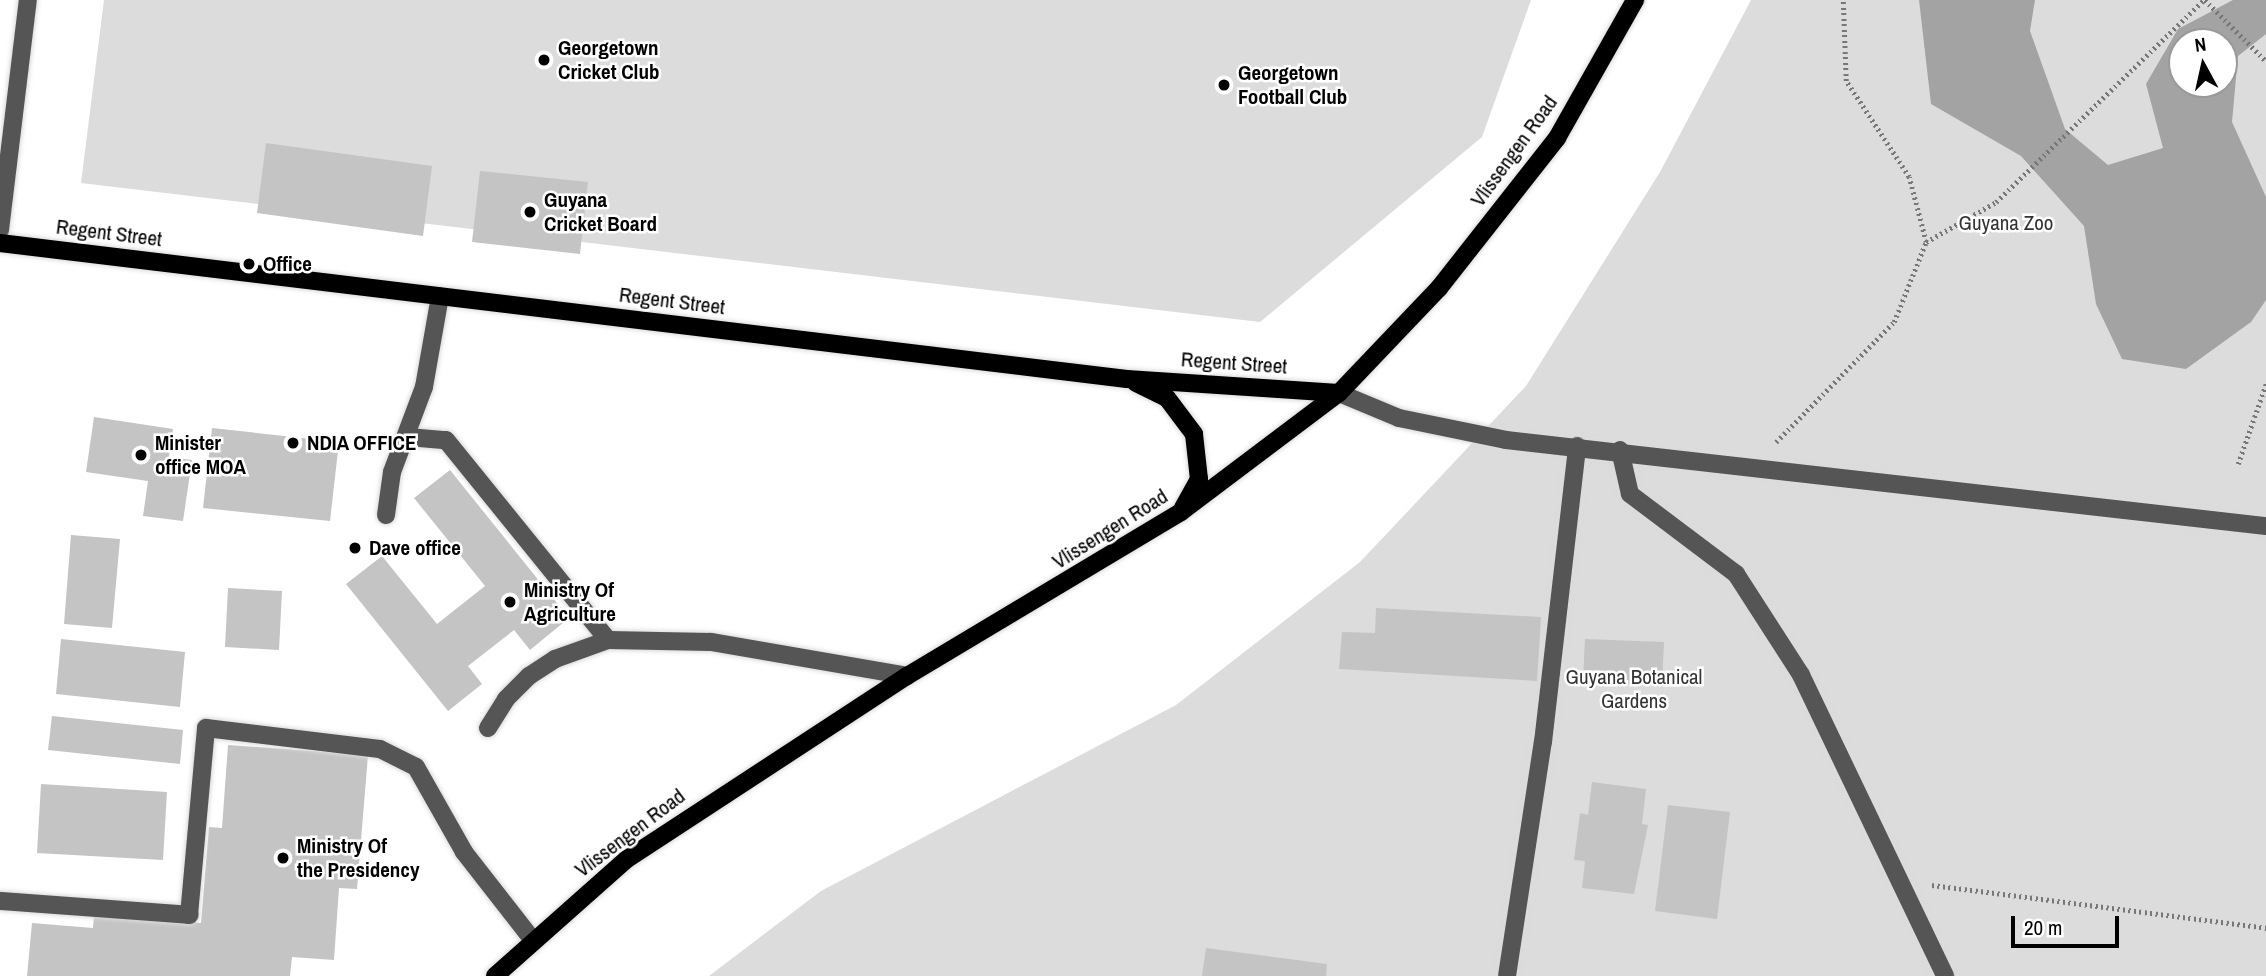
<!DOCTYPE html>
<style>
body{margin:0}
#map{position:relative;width:2266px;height:976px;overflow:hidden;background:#fff;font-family:"Archivo Narrow",sans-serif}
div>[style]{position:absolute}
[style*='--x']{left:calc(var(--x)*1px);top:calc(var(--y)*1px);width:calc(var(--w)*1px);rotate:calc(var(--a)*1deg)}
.green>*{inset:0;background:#dcdcdc}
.water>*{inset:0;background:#a3a3a3}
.building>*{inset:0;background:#c4c4c4}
.path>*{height:4.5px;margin-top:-2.25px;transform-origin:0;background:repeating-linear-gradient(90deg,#777 0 2px,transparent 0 5.5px)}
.roads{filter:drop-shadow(0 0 2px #dbdbdb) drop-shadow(0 0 2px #dbdbdb)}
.minor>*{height:18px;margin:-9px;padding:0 9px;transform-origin:9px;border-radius:9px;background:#555}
.major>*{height:18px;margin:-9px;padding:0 9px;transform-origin:9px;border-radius:9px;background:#000}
.dots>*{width:19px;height:19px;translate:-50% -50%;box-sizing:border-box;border:4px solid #fff;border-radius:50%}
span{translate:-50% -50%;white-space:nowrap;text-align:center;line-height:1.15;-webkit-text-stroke:5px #fff;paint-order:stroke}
.poi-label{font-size:21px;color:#000;font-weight:700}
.left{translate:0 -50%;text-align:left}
.street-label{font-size:21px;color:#000}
.park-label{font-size:21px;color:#333}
.north{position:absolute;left:2168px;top:28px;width:70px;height:70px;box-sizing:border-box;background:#fff;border:2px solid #999;border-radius:50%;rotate:352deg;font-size:19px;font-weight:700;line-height:28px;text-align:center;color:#000}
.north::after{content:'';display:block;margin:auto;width:24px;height:32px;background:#000;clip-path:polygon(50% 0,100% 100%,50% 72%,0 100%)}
.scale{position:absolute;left:2011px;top:916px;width:108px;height:32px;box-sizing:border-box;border:4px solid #000;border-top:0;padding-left:9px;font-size:21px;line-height:24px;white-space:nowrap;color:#000;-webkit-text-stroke:5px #fff;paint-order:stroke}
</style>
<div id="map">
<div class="green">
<i style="clip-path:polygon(104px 0,1531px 0,1482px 137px,1260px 322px,81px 183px)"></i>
<i style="clip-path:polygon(evenodd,1751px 0,2266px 0,2266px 976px,709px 976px,821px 891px,1176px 705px,1360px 562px,1526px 386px,1660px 172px,1751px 0,2182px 42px,2224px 42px,2224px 84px,2182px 84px,2182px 42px)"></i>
</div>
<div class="water">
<i style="clip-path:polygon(evenodd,1919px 0,2035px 0,2030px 31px,2065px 129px,2108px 165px,2163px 148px,2146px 84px,2178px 29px,2233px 0,2266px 0,2266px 34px,2238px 56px,2232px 122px,2266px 197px,2266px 300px,2251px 322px,2186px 369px,2122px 359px,2096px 304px,2084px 226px,2021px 156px,1931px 104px,1919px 0,2182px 42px,2224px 42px,2224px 84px,2182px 84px,2182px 42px)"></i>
</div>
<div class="building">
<i style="clip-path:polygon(266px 143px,432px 166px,423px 236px,257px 213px)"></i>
<i style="clip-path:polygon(480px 171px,588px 182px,580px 254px,472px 242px)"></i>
<i style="clip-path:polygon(94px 417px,173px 429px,169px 457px,192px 460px,183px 521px,143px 516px,148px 481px,86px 472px)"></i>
<i style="clip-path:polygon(212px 428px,339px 442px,330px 521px,203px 508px)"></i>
<i style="clip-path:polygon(450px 470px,569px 618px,530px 650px,514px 630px,468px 666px,482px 684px,448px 711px,346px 584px,382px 556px,437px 624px,485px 586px,414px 498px)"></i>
<i style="clip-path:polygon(71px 535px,120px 539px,112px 628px,64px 624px)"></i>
<i style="clip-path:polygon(228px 588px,282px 591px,279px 650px,225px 647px)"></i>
<i style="clip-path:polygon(1376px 608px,1541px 617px,1537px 681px,1339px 669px,1342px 632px,1375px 633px)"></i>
<i style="clip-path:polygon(61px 639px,185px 652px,180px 707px,56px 694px)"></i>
<i style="clip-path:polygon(1585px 639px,1664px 642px,1662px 685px,1583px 682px)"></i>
<i style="clip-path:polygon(52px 716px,183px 730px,180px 764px,48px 750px)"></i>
<i style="clip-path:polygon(228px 745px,368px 755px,357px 889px,339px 888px,334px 960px,292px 957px,290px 976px,27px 976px,32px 923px,93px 928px,94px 915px,201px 923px,209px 827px,222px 828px)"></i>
<i style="clip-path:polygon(1592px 782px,1646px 789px,1642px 824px,1648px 825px,1634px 894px,1582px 888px,1585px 861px,1574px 860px,1580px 813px,1588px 815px)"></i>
<i style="clip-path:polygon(41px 784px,167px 792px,163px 860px,37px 853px)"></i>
<i style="clip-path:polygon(1668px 805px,1730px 812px,1717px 919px,1655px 911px)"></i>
<i style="clip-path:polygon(1206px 948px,1327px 964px,1326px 976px,1202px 976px)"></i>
</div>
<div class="path">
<i style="--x:2205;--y:0;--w:86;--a:45"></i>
<i style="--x:1926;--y:242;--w:81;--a:-29.7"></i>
<i style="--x:1996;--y:202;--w:290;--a:-44.2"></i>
<i style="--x:1776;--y:442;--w:168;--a:-45.5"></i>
<i style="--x:1894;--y:322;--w:86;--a:-68.2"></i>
<i style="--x:1926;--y:242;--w:67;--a:-104.7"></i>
<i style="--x:1909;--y:177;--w:115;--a:-123.3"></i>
<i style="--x:1846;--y:81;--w:81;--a:-92.1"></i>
<i style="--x:2238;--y:464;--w:85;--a:-70.7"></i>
<i style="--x:1932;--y:885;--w:337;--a:7.3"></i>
</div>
<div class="roads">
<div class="minor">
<i style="--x:0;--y:230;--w:232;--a:-83.1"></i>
<i style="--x:1339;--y:393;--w:65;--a:22.6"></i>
<i style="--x:1399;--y:418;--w:109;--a:11.6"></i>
<i style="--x:1506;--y:440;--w:765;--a:6.46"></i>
<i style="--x:408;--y:437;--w:38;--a:5"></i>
<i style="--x:446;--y:440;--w:257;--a:51"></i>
<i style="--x:1620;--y:450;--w:45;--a:77.2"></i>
<i style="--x:1630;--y:494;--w:133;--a:37"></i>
<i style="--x:1736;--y:574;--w:120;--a:57.2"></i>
<i style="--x:1801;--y:675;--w:334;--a:64.4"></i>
<i style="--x:386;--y:515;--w:43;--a:-82.1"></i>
<i style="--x:392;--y:472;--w:91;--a:-69.4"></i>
<i style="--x:424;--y:387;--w:92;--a:-80"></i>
<i style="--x:488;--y:728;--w:34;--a:-58"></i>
<i style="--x:506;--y:699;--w:33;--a:-45"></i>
<i style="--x:529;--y:676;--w:31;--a:-33"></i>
<i style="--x:555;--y:659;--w:56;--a:-19.7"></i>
<i style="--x:608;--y:640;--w:103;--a:1.1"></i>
<i style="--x:711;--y:642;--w:199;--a:9.8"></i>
<i style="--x:0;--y:901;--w:190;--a:4.2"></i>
<i style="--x:189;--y:915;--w:188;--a:-84.8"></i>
<i style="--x:206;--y:728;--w:175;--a:6.9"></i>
<i style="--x:380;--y:749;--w:40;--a:26.6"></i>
<i style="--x:416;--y:767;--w:98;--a:60.5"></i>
<i style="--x:464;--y:852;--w:110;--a:52"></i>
<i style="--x:1507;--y:976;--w:237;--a:-81.3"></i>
<i style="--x:1543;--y:742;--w:298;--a:-83.4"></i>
</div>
<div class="major">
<i style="--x:0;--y:243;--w:1135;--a:6.88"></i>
<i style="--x:1127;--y:379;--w:212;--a:3.8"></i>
<i style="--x:1136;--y:383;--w:34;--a:26"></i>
<i style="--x:1167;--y:398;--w:45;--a:53.1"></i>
<i style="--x:1194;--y:434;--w:45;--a:83.7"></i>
<i style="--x:1199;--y:479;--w:33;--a:119"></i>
<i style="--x:495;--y:976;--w:176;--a:-41.6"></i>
<i style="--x:627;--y:859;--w:334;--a:-33.2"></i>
<i style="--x:907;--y:676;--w:319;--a:-30.9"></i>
<i style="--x:1181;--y:512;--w:198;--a:-37"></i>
<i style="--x:1339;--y:393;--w:145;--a:-46.4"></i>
<i style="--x:1439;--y:288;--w:191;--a:-51.8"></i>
<i style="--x:1557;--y:138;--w:159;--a:-60.5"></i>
</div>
</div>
<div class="dots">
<i style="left:544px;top:60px;background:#000"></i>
<i style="left:1224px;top:85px;background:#000"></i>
<i style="left:530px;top:212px;background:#000"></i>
<i style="left:249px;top:264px;background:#000"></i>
<i style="left:293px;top:443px;background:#000"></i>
<i style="left:141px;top:455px;background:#000"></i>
<i style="left:355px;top:548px;background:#000"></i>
<i style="left:510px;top:602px;background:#000"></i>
<i style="left:283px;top:858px;background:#000"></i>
</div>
<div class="poi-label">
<span class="left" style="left:558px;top:60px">Georgetown<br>Cricket Club</span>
<span class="left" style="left:1238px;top:85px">Georgetown<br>Football Club</span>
<span class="left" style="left:544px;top:212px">Guyana<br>Cricket Board</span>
<span class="left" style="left:263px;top:264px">Office</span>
<span class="left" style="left:155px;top:455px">Minister<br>office MOA</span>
<span class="left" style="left:307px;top:443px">NDIA OFFICE</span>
<span class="left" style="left:369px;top:548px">Dave office</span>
<span class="left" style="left:524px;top:602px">Ministry Of<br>Agriculture</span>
<span class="left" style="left:297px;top:858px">Ministry Of<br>the Presidency</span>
</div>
<div class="street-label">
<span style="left:1514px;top:151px;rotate:-54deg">Vlissengen Road</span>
<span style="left:109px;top:233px;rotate:7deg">Regent Street</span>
<span style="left:672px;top:301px;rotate:7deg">Regent Street</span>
<span style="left:1234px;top:363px;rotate:4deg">Regent Street</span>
<span style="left:1110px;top:529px;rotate:-32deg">Vlissengen Road</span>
<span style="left:630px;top:833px;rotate:-37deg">Vlissengen Road</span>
</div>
<div class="park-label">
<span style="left:2006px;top:223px">Guyana Zoo</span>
<span style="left:1634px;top:689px">Guyana Botanical<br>Gardens</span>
</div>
<div class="north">N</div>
<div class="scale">20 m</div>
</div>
